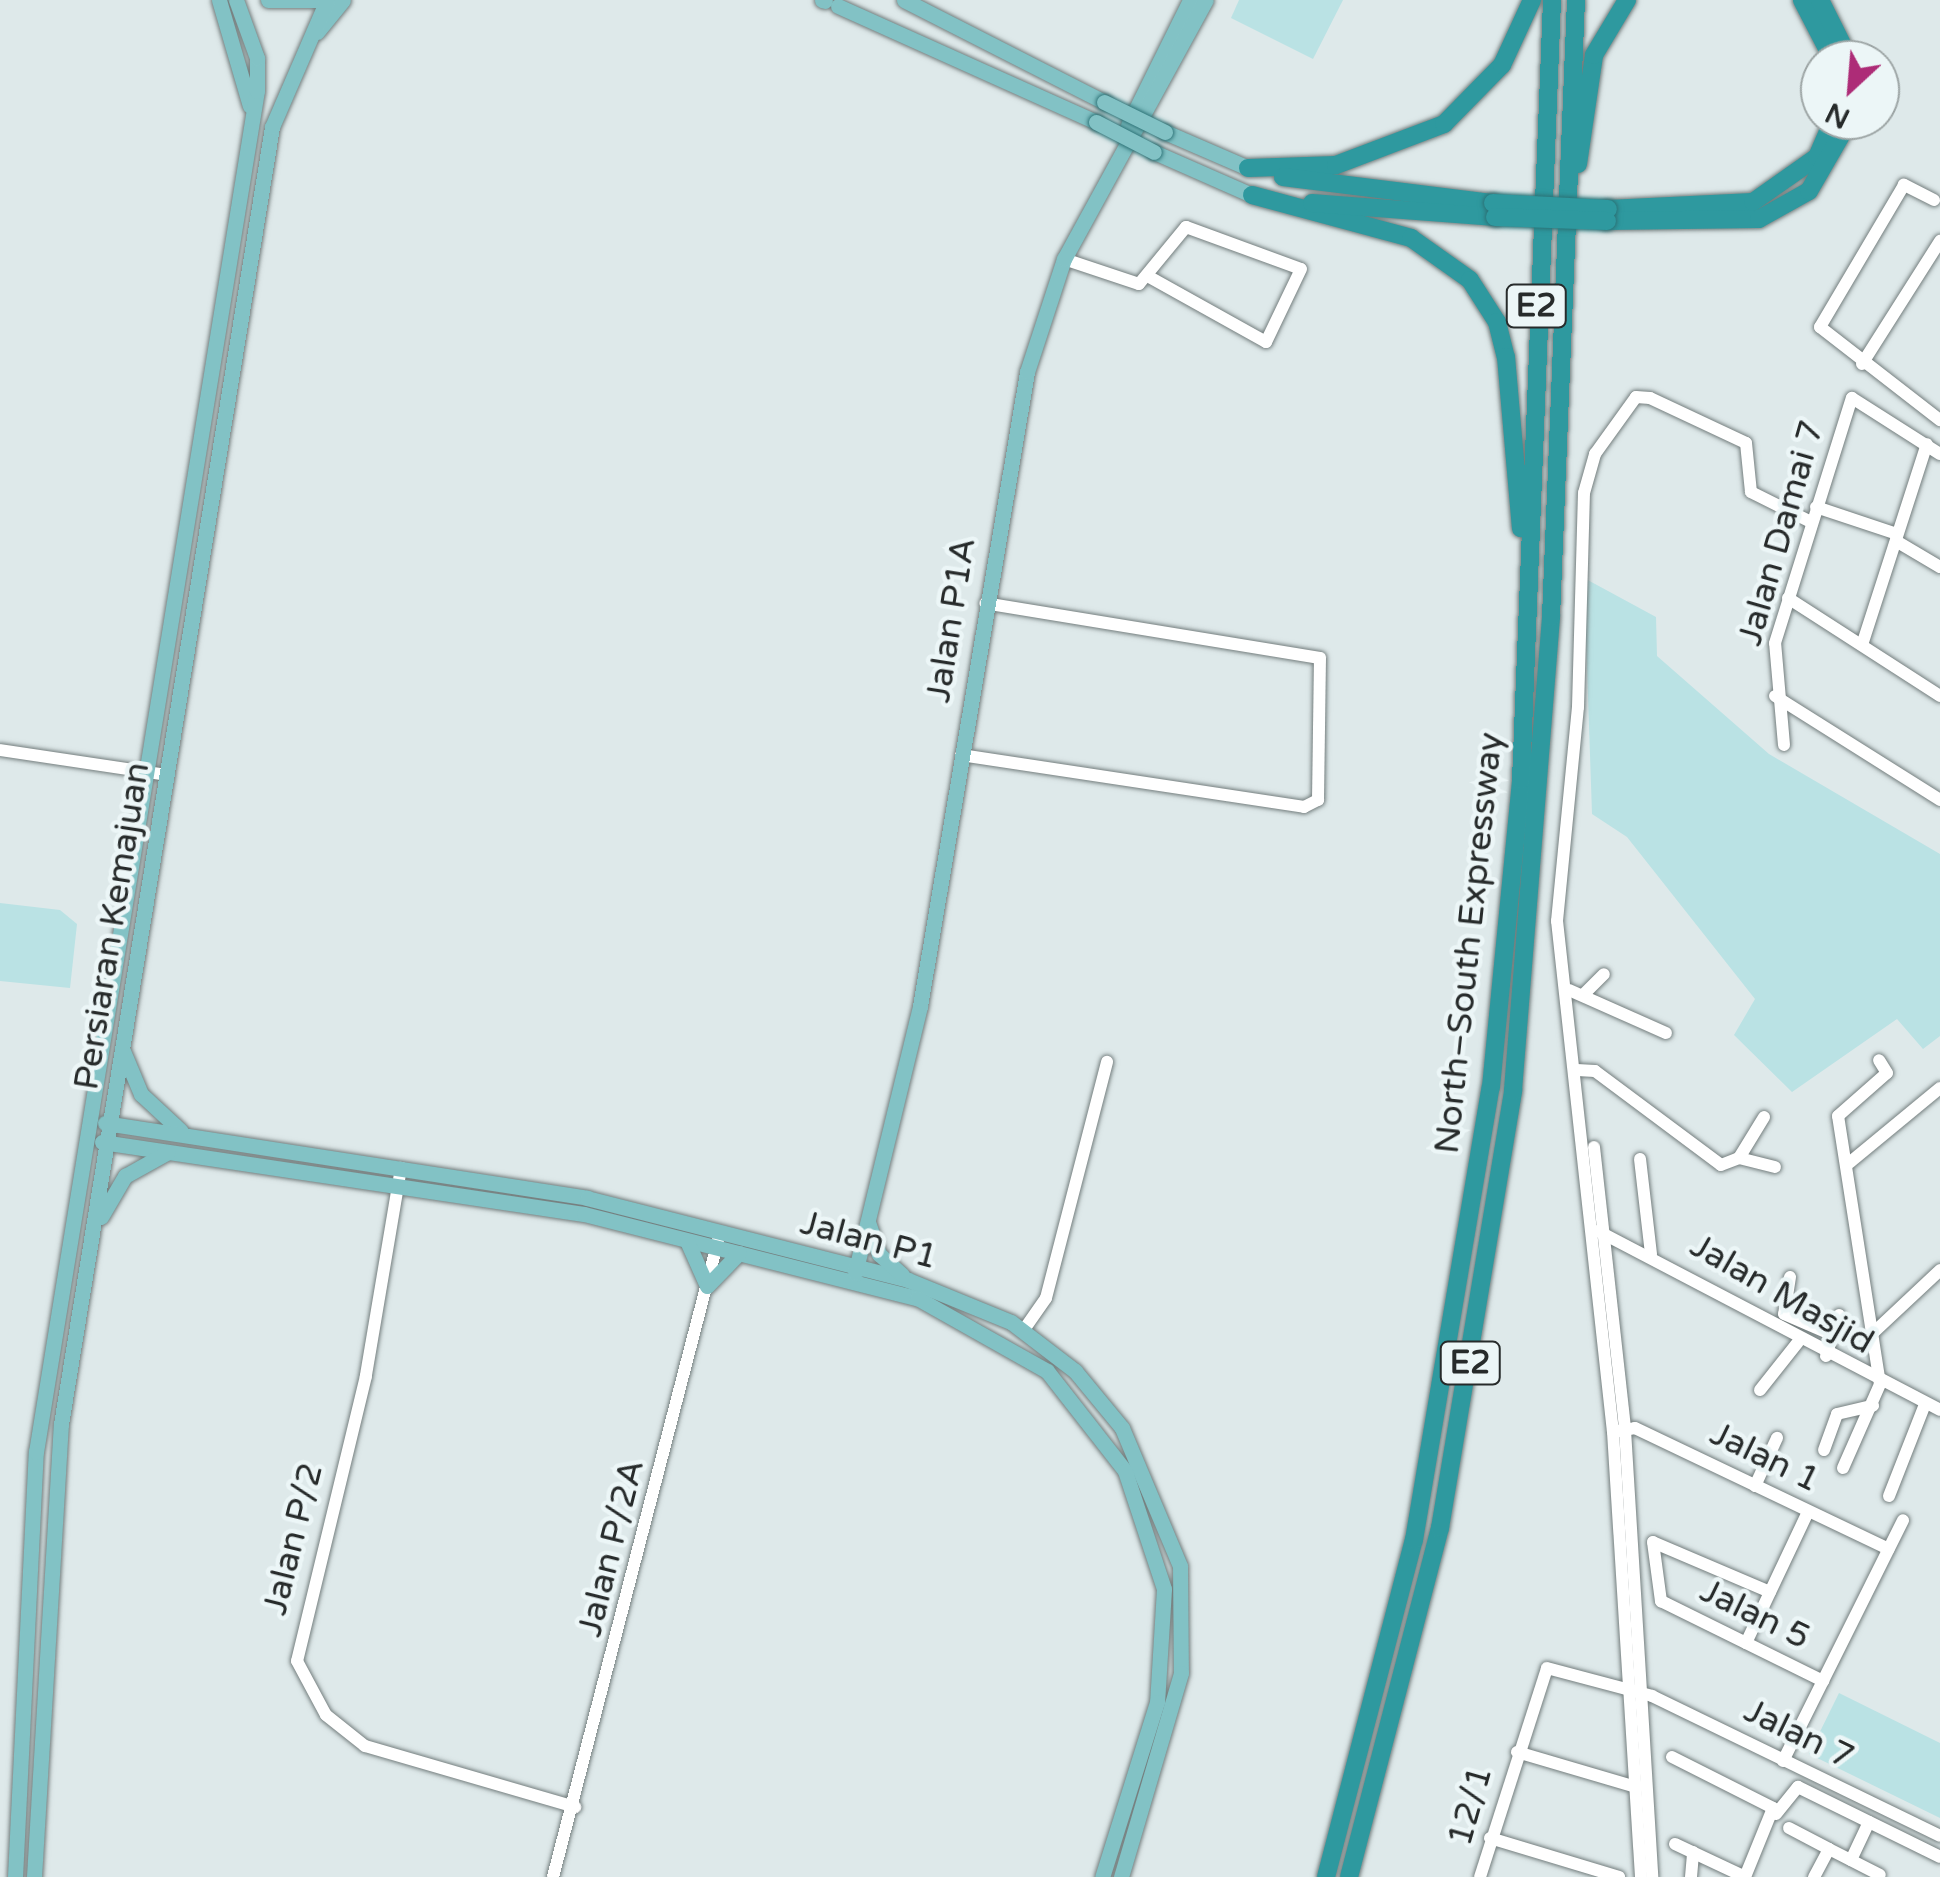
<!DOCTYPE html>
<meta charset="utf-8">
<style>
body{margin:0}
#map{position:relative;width:1940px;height:1877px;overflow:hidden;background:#dee9ea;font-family:"Varela Round",sans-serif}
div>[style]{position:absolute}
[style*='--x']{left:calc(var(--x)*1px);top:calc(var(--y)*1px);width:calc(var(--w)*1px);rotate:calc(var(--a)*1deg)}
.green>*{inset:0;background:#bae2e4}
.roads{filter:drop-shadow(0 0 2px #747e7e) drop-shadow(0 0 2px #747e7e)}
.minor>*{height:12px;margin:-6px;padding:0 6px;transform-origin:6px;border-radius:6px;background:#fff}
.major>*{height:15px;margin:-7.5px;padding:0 7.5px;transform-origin:7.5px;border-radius:7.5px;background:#82c2c5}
.highway>*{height:18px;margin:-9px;padding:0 9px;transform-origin:9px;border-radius:9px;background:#2e999f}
.bridges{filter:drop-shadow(0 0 2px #2c7276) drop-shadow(0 0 2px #2c7276)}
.major-bridge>*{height:15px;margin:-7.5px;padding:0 7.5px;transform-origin:7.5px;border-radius:7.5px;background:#82c2c5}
.highway-bridge>*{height:18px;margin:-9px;padding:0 9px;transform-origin:9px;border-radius:9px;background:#2e999f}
span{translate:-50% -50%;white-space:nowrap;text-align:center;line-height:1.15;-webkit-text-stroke:9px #ecf6f7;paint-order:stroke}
.shield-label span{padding:2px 8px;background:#ecf6f7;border:2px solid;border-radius:8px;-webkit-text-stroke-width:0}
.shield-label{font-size:32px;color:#272b2b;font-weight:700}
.street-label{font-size:35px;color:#272b2b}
.north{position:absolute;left:1800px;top:40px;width:100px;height:100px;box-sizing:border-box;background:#ecf6f7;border:2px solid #9da5a5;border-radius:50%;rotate:206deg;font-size:28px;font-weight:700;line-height:40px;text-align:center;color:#272b2b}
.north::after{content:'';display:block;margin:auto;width:35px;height:45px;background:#ad2c77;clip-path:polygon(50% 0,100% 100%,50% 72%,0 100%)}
</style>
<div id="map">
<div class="green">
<i style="clip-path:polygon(1239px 0,1343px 0,1313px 59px,1231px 18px)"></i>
<i style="clip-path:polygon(1584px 578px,1656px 617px,1657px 656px,1769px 754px,1940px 854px,1940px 1036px,1923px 1049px,1897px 1019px,1792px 1092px,1734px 1035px,1755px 999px,1627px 837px,1592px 814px)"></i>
<i style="clip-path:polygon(0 903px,60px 910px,77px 924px,70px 988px,0 981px)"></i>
<i style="clip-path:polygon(1839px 1693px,1940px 1743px,1940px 1818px,1809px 1754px)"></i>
</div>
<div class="roads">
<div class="minor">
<i style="--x:1934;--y:200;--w:34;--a:-153"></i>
<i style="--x:1904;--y:185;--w:165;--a:120.6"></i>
<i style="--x:1820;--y:327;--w:152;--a:37.8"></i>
<i style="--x:1064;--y:259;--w:79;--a:18.4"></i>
<i style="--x:1139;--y:284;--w:74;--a:-50.5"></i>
<i style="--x:1186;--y:227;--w:122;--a:20.1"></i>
<i style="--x:1301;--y:269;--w:81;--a:115.6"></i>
<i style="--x:1266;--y:342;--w:132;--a:-150.9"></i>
<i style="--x:1862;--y:364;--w:146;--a:-57.6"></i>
<i style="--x:1816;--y:507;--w:85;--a:18.4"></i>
<i style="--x:1896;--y:541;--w:51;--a:30.6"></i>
<i style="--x:1788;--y:598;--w:181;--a:32.8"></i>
<i style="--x:1862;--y:645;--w:211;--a:-72.1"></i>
<i style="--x:1775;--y:696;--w:195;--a:32.2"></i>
<i style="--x:1784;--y:745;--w:102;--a:-95"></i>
<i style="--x:1775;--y:643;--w:257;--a:-72.6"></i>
<i style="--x:1852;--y:398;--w:104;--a:32.5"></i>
<i style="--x:0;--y:750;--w:169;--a:8.5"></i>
<i style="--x:961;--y:755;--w:347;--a:8.6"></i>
<i style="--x:1304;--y:807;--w:16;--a:-27"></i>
<i style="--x:1318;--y:800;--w:142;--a:-89.2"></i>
<i style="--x:1320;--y:658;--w:339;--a:-170.7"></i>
<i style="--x:1569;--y:990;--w:106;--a:23.9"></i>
<i style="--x:1584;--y:994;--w:28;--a:-45"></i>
<i style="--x:1577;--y:1070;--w:18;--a:3"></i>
<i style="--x:1595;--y:1071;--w:157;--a:36.7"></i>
<i style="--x:1721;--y:1165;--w:19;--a:-21"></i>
<i style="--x:1739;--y:1158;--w:48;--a:-58.6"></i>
<i style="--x:1594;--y:1147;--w:285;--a:83.7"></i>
<i style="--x:1625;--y:1430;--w:448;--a:86.5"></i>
<i style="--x:1739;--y:1158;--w:37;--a:14"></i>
<i style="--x:1640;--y:1159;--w:96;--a:83.4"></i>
<i style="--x:1849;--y:1163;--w:118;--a:-39.5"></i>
<i style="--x:401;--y:1168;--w:211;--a:99.6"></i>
<i style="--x:366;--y:1376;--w:293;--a:103.6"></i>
<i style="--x:297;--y:1661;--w:61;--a:61.8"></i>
<i style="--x:326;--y:1715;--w:50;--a:38.5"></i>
<i style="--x:365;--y:1746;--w:219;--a:16.2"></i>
<i style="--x:1598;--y:1231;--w:386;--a:27.6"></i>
<i style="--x:1790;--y:1277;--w:37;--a:99"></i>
<i style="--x:1784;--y:1314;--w:53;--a:23.2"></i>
<i style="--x:1023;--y:1331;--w:40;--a:-55.1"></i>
<i style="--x:1046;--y:1298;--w:244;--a:-75.5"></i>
<i style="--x:1873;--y:1333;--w:92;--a:-43.2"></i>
<i style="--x:1826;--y:1356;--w:43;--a:-72.4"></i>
<i style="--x:1760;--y:1390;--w:61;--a:-51.6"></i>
<i style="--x:1618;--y:1431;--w:17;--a:-10"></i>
<i style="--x:1635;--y:1428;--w:281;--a:25.5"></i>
<i style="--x:1824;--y:1450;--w:38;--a:-70"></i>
<i style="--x:1837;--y:1414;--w:37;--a:-13"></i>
<i style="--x:1843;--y:1468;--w:92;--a:-66.2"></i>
<i style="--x:1880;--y:1384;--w:271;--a:-98.9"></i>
<i style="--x:1838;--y:1116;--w:65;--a:-41.3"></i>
<i style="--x:1887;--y:1073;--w:15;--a:-122"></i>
<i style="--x:1755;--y:1486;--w:53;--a:-65.4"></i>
<i style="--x:1889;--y:1496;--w:99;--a:-68.6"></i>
<i style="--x:1770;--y:1592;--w:127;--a:-156.9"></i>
<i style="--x:1653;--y:1542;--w:60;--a:82.3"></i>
<i style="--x:1661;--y:1601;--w:181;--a:26.3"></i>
<i style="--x:1746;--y:1643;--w:145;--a:-64.7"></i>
<i style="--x:1517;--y:1752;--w:124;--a:16.4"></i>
<i style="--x:1672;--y:1757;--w:113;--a:26.8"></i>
<i style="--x:1773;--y:1808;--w:74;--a:112.1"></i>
<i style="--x:1783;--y:1761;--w:269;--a:-63.5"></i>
<i style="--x:1776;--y:1814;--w:35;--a:-51"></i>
<i style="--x:1798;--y:1787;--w:158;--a:26.2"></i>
<i style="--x:1789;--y:1828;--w:45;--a:27.7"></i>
<i style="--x:1829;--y:1849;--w:32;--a:118"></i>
<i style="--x:1490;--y:1838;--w:135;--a:16.8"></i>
<i style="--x:1675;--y:1844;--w:77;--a:25.2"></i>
<i style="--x:1829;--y:1849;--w:57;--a:27"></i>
<i style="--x:1851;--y:1860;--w:42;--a:-64.7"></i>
<i style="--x:553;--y:1877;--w:657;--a:-75.46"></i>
<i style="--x:1480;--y:1877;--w:219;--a:-72.2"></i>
<i style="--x:1547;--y:1668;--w:109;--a:14.9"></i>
<i style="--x:1652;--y:1696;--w:320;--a:25.9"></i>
<i style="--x:1641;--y:1877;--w:446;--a:-93.6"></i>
<i style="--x:1613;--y:1432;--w:514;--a:-96.25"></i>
<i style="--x:1557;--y:921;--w:215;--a:-84.4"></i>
<i style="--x:1578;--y:707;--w:214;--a:-88.4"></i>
<i style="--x:1584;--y:493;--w:41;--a:-74.2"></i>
<i style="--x:1595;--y:454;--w:70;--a:-54.3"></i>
<i style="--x:1636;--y:397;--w:14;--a:4"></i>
<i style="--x:1650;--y:398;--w:106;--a:25.1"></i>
<i style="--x:1746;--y:443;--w:49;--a:84.2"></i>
<i style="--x:1751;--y:492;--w:67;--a:26.6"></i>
<i style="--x:1691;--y:1877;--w:25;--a:-85"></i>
</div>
<div class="major">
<i style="--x:219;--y:0;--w:110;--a:73.7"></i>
<i style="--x:268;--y:0;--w:53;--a:0"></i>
<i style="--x:822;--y:0;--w:3;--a:18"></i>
<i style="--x:904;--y:0;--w:225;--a:27"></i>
<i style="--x:838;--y:6;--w:283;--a:24.2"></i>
<i style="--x:317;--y:32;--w:41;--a:-50.9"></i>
<i style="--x:1128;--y:125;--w:140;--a:-63.6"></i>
<i style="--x:1165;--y:132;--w:90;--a:23.4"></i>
<i style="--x:1154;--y:152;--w:107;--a:23.7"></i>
<i style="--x:123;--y:1051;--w:47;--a:67.3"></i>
<i style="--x:141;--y:1094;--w:54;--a:42.8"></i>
<i style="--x:105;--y:1123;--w:488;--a:8.8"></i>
<i style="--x:587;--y:1198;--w:331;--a:14.3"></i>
<i style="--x:908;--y:1280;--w:111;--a:22.2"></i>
<i style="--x:1011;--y:1322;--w:81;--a:37.4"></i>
<i style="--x:1075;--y:1371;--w:74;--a:50.5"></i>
<i style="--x:1122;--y:1428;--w:150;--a:67.2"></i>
<i style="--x:1180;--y:1566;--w:107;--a:89.5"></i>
<i style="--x:1181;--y:1673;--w:213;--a:106.4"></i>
<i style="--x:102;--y:1142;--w:487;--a:8.5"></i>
<i style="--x:584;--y:1214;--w:343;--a:14.2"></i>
<i style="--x:917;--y:1298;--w:149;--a:29.3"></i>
<i style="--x:1047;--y:1371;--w:127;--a:52"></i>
<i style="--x:1125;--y:1471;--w:124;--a:71.7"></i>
<i style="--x:1164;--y:1589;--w:113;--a:93.5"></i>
<i style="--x:1157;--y:1702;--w:183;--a:107.4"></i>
<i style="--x:101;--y:1217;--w:48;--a:-59.7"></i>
<i style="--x:125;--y:1176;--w:49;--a:-29.2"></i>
<i style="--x:868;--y:1222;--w:34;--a:71"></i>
<i style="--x:879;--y:1254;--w:31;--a:42"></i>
<i style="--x:687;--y:1241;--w:49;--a:66"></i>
<i style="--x:855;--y:1273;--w:275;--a:-76.3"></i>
<i style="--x:920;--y:1006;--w:643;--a:-80.42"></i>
<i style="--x:1027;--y:372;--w:119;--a:-71.9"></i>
<i style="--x:1064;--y:259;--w:295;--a:-61.3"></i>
<i style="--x:707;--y:1286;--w:46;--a:-45.9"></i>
<i style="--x:15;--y:1877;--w:426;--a:-87.2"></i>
<i style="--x:36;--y:1452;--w:1379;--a:-80.78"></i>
<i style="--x:257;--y:91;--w:33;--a:-90"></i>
<i style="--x:257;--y:58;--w:62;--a:-109.9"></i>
<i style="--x:34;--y:1877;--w:454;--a:-86.6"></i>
<i style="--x:61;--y:1424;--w:1314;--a:-80.76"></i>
<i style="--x:272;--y:127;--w:138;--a:-66.6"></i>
</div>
<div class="highway">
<i style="--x:1802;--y:0;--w:68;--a:62.7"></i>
<i style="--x:1820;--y:0;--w:67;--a:63.4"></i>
<i style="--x:1578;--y:164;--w:110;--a:-81.6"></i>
<i style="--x:1594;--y:55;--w:64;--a:-59"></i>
<i style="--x:1248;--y:168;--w:88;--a:-2"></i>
<i style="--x:1336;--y:165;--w:116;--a:-20.8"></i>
<i style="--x:1444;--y:124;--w:83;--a:-45.5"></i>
<i style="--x:1502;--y:65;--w:72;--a:-65.2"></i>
<i style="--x:1283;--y:177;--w:212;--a:7.1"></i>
<i style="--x:1252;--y:195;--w:165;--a:15.1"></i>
<i style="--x:1411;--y:238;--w:72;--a:35.4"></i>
<i style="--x:1470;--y:280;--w:50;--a:57.3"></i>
<i style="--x:1497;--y:322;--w:36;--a:76"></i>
<i style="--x:1506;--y:357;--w:172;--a:85"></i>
<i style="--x:1312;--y:203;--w:184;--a:4.4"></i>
<i style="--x:1608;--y:209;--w:145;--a:-2.8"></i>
<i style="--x:1753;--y:202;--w:78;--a:-35.1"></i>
<i style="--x:1817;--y:157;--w:40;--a:-66.6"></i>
<i style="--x:1607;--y:221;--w:152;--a:-0.8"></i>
<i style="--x:1759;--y:219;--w:57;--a:-29.2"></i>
<i style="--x:1809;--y:191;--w:82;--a:-60"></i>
<i style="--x:1326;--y:1877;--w:348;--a:-75.4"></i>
<i style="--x:1414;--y:1540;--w:459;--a:-80.4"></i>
<i style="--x:1491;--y:1087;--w:308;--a:-84.4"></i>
<i style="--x:1521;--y:780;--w:781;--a:-87.72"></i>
<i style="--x:1349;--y:1877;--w:361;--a:-75.4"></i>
<i style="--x:1440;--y:1528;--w:444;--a:-80.5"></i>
<i style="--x:1513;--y:1090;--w:475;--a:-85.4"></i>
<i style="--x:1551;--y:617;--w:618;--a:-87.68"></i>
</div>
</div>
<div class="bridges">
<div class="major-bridge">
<i style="--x:1104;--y:102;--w:68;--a:26.2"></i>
<i style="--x:1096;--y:122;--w:65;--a:27.3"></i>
</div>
<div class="highway-bridge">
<i style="--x:1493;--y:203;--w:115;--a:3"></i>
<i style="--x:1495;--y:217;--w:112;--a:2"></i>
</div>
</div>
<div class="shield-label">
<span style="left:1536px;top:306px">E2</span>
<span style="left:1470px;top:1363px">E2</span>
</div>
<div class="street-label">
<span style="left:1781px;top:533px;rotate:-74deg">Jalan Damai 7</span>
<span style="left:951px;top:620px;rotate:-81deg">Jalan P1A</span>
<span style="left:112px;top:926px;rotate:-81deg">Persiaran Kemajuan</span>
<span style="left:1469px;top:943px;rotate:-84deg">North–South Expressway</span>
<span style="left:869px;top:1240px;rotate:15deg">Jalan P1</span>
<span style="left:1782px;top:1294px;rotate:30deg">Jalan Masjid</span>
<span style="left:1765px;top:1457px;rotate:26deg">Jalan 1</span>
<span style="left:293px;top:1539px;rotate:-76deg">Jalan P/2</span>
<span style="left:611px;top:1548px;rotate:-76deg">Jalan P/2A</span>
<span style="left:1755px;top:1614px;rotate:26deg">Jalan 5</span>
<span style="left:1799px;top:1734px;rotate:26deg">Jalan 7</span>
<span style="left:1470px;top:1806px;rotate:-74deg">12/1</span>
</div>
<div class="north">N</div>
</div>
